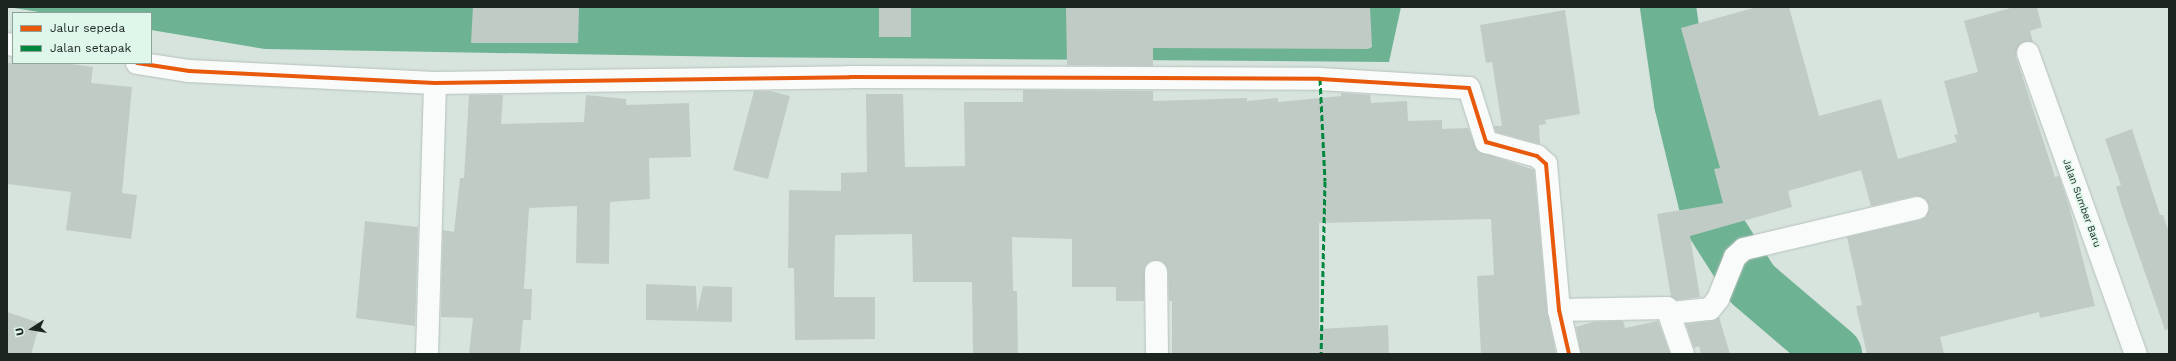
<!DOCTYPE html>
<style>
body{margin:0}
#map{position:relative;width:2176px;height:361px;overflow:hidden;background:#d7e4dd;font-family:"Work Sans",sans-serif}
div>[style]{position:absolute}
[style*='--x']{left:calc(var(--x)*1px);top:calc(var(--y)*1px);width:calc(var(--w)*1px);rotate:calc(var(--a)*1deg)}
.water>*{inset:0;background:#6eb294}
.river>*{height:56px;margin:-28px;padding:0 28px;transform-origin:28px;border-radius:28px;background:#6eb294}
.building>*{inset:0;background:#c0cbc5}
.roads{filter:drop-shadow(0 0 1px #b6c1bb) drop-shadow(0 0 1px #b6c1bb)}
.minor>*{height:22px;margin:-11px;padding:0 11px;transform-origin:11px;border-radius:11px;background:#f9fbfa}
.quiet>*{height:3px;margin-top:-1.5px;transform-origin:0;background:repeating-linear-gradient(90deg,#00873e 0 6px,transparent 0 9px)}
.cycleway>*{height:4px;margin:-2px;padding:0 2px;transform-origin:2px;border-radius:2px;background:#e8590c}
span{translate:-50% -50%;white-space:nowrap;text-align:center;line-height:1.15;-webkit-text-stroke:3px #def7ea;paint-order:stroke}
.street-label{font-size:10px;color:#1c2520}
.frame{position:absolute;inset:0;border:8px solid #1c2520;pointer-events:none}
.legend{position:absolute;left:12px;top:12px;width:140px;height:52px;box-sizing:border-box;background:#def7ea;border:1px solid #90a399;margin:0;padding:5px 7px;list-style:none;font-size:12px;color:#1c2520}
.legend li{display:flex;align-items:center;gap:8px;height:20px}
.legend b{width:20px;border:1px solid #90a399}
.north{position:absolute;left:12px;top:309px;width:40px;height:40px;-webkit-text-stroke:3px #def7ea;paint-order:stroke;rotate:258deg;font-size:11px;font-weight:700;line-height:16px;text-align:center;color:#1c2520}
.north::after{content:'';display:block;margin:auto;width:14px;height:18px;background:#1c2520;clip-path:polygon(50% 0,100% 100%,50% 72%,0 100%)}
</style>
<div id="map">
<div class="water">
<i style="clip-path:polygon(8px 7px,1401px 7px,1389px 62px,738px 57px,265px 49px,151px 30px,151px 13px,45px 13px)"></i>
</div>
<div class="river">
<i style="--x:1668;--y:7;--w:97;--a:81.7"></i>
<i style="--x:1682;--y:103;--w:118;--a:76.3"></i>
<i style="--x:1710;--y:218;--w:78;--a:57.5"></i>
<i style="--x:1752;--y:284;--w:108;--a:40.5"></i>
</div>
<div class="building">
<i style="clip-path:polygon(473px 7px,579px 7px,578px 43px,471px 43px)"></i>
<i style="clip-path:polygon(879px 7px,911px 7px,911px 37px,879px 37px)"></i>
<i style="clip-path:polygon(1066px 7px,1370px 7px,1372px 47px,1368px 49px,1153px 48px,1153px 66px,1067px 65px)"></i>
<i style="clip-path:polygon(1757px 7px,1789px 7px,1819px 116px,1881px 99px,1898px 159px,1957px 142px,1954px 135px,1958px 134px,1944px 81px,1978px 72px,1964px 21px,2014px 7px,2037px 7px,2042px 27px,2030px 31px,2033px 42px,2019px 45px,2016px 57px,2055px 177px,2059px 176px,2069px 206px,2095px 306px,2040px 318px,2039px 312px,1940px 337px,1944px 354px,1867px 354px,1856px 306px,1862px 305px,1847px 237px,1920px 220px,1926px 217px,1929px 206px,1926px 199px,1915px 196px,1871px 206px,1861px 170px,1788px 191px,1792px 207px,1690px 236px,1700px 297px,1676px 300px,1671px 297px,1657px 214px,1723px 203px,1714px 169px,1720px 168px,1681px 28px)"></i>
<i style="clip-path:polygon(1565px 10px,1580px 114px,1545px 120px,1546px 124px,1539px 125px,1540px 144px,1496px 132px,1494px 126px,1502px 126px,1492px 62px,1486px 63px,1480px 25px)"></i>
<i style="clip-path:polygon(7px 63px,64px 63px,93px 67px,91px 83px,132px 87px,122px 193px,137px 195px,131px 239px,66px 230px,71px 192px,7px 184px)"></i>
<i style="clip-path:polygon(1023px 90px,1153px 91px,1153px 101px,1247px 98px,1247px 101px,1278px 98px,1278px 102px,1341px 96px,1341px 93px,1370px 95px,1371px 103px,1407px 101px,1408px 121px,1442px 120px,1442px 129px,1468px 128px,1478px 151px,1534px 170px,1547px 311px,1556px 354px,1481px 354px,1477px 276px,1494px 275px,1491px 219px,1319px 223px,1319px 329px,1388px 325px,1389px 354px,1172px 354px,1172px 301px,1169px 301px,1168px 271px,1162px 261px,1150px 261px,1145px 266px,1144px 301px,1116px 301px,1116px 287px,1072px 287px,1072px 239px,1012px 237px,1013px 291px,1017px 291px,1018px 354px,973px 354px,972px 282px,913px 282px,912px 234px,835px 235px,834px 297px,875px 297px,875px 339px,795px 340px,794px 268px,788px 268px,789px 190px,841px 191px,841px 173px,867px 172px,866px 94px,903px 94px,905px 167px,965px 166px,964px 102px,1023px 102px)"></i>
<i style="clip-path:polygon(754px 91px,770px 91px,790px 96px,768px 179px,733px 170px)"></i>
<i style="clip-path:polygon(469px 95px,503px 95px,501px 124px,584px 122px,586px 95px,626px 99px,626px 105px,689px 103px,691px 157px,649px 158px,650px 199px,610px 202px,609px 264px,576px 263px,577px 206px,529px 208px,524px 289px,532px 289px,531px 320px,523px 320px,520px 354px,469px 354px,473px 318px,441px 317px,443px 230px,454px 232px,460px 178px,464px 178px)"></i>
<i style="clip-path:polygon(2132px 129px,2160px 215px,2163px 215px,2169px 232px,2169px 329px,2165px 330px,2124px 213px,2116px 187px,2121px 185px,2105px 139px)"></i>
<i style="clip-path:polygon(365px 221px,418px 227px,415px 326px,356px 318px)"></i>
<i style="clip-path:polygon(646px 284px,696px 286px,697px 312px,703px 286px,732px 287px,732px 322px,646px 320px)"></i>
<i style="clip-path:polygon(7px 312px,40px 323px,31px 354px,7px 354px)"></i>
<i style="clip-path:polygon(1719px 317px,1730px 354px,1701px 354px,1699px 346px,1694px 348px,1686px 324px,1712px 321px)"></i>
<i style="clip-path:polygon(1623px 321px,1625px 328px,1658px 321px,1670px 354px,1581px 354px,1576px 327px,1593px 322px)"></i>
</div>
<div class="roads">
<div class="minor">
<i style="--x:7;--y:44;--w:6;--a:9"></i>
<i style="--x:2028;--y:53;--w:320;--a:70.3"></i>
<i style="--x:137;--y:63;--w:53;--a:8.7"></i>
<i style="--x:189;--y:71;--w:246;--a:2.8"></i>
<i style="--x:435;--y:83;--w:415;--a:-0.8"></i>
<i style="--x:850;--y:77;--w:470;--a:0.2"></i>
<i style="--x:1320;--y:79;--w:149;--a:3.5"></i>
<i style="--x:1469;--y:88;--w:57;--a:72.5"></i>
<i style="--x:1486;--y:142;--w:53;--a:15.4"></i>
<i style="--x:1537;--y:156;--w:12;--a:42"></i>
<i style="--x:1546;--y:164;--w:147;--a:84.9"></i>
<i style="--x:1559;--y:310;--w:45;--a:77.2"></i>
<i style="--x:1156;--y:272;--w:82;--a:89.3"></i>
<i style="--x:1559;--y:310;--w:108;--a:-1.1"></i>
<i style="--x:1667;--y:308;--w:49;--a:70.8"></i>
<i style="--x:1671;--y:313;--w:39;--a:-6"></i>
<i style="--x:1710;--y:309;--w:13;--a:-51"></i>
<i style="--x:1718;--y:299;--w:45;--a:-68"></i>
<i style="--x:1735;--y:257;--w:12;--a:-42"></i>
<i style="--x:1744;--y:249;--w:178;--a:-13.3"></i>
<i style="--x:427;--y:354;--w:271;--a:-88.3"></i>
</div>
</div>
<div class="quiet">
<i style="--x:1320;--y:79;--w:102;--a:87.2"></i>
<i style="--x:1325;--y:181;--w:173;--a:91.3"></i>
</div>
<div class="cycleway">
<i style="--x:137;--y:63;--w:53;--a:8.7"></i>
<i style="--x:189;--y:71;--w:246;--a:2.8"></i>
<i style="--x:435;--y:83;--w:415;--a:-0.8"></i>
<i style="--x:850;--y:77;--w:470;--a:0.2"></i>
<i style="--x:1320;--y:79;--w:149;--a:3.5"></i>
<i style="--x:1469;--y:88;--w:57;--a:72.5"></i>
<i style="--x:1486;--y:142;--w:53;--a:15.4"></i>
<i style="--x:1537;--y:156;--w:12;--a:42"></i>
<i style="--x:1546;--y:164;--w:147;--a:84.9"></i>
<i style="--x:1559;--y:310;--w:45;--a:77.2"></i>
</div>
<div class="street-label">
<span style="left:2082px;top:203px;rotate:70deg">Jalan Sumber Baru</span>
</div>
<div class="frame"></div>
<ul class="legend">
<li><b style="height:5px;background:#e8590c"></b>Jalur sepeda</li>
<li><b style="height:5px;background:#00873e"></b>Jalan setapak</li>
</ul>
<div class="north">U</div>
</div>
